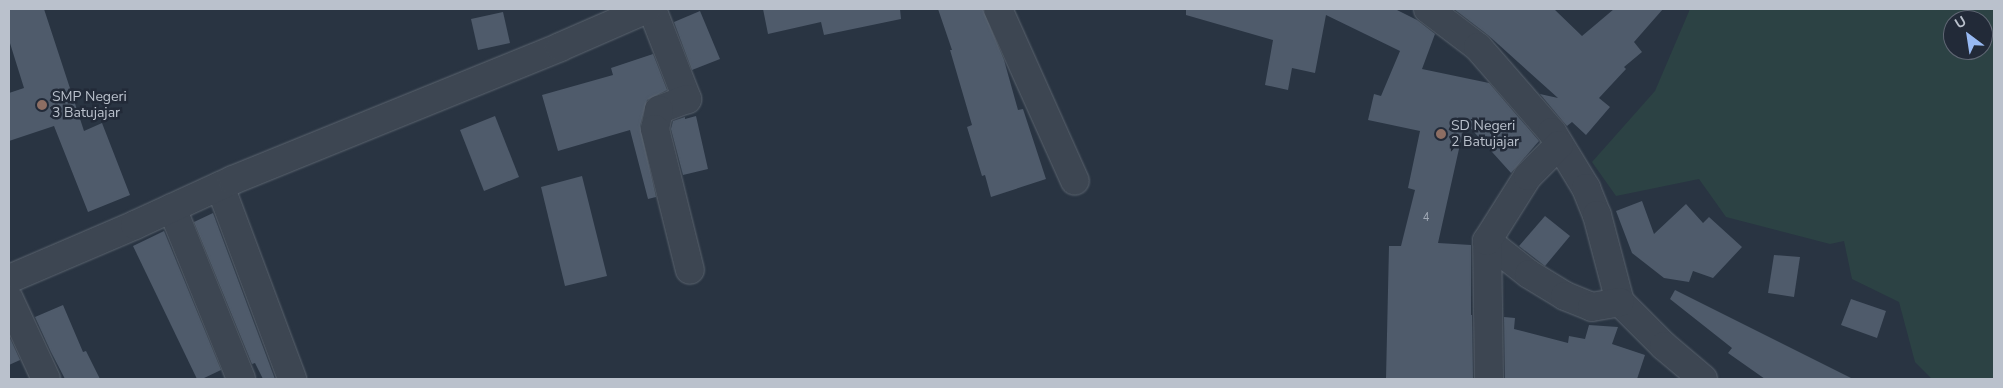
<!DOCTYPE html>
<style>
body{margin:0}
#map{position:relative;width:2003px;height:388px;overflow:hidden;background:#293442;font-family:"Nunito Sans",sans-serif}
div>[style]{position:absolute}
[style*='--x']{left:calc(var(--x)*1px);top:calc(var(--y)*1px);width:calc(var(--w)*1px);rotate:calc(var(--a)*1deg)}
.green>*{inset:0;background:#2c4244}
.building>*{inset:0;background:#4f5b6b}
.roads{filter:drop-shadow(0 0 1px #5b646f) drop-shadow(0 0 1px #5b646f)}
.minor>*{height:28px;margin:-14px;padding:0 14px;transform-origin:14px;border-radius:14px;background:#3d4652}
.dots>*{width:14px;height:14px;translate:-50% -50%;box-sizing:border-box;border:2px solid #222a38;border-radius:50%}
span{translate:-50% -50%;white-space:nowrap;text-align:center;line-height:1.15;-webkit-text-stroke:5px #222a38;paint-order:stroke}
.number-label{font-size:11px;color:#9fa8b4}
.number-label span{-webkit-text-stroke-width:0}
.poi-label{font-size:14px;color:#bac1cc}
.left{translate:0 -50%;text-align:left}
.frame{position:absolute;inset:0;border:10px solid #bac1cc;pointer-events:none}
.north{position:absolute;left:1943px;top:10px;width:50px;height:50px;box-sizing:border-box;background:#222a38;border:1px solid #5f6673;border-radius:50%;rotate:329deg;font-size:14px;font-weight:700;line-height:20px;text-align:center;color:#bac1cc}
.north::after{content:'';display:block;margin:auto;width:18px;height:22px;background:#98baf3;clip-path:polygon(50% 0,100% 100%,50% 72%,0 100%)}
</style>
<div id="map">
<div class="green">
<i style="clip-path:polygon(evenodd,1690px 9px,1994px 9px,1994px 379px,1932px 379px,1915px 362px,1899px 302px,1852px 279px,1844px 241px,1830px 244px,1726px 217px,1699px 179px,1616px 196px,1592px 162px,1655px 91px,1690px 9px,1953px 20px,1983px 20px,1983px 50px,1953px 50px,1953px 20px)"></i>
</div>
<div class="building">
<i style="clip-path:polygon(9px 9px,44px 9px,84px 131px,102px 123px,130px 195px,88px 212px,54px 126px,9px 141px,9px 93px,24px 88px,9px 40px)"></i>
<i style="clip-path:polygon(763px 9px,900px 9px,901px 19px,824px 35px,821px 22px,768px 34px)"></i>
<i style="clip-path:polygon(938px 9px,983px 9px,1004px 60px,1018px 110px,1023px 109px,1046px 179px,991px 197px,985px 175px,982px 176px,967px 127px,972px 125px,950px 50px,952px 50px)"></i>
<i style="clip-path:polygon(1186px 9px,1395px 9px,1417px 20px,1435px 34px,1422px 69px,1489px 83px,1539px 141px,1511px 173px,1465px 122px,1438px 243px,1471px 245px,1471px 315px,1472px 315px,1473px 379px,1386px 379px,1389px 246px,1401px 246px,1415px 190px,1408px 188px,1420px 131px,1368px 120px,1374px 94px,1381px 96px,1400px 51px,1326px 15px,1315px 73px,1292px 68px,1288px 90px,1265px 85px,1273px 40px,1186px 15px)"></i>
<i style="clip-path:polygon(1454px 9px,1554px 9px,1582px 36px,1614px 9px,1663px 9px,1634px 42px,1642px 52px,1624px 67px,1626px 69px,1599px 98px,1610px 107px,1586px 135px,1572px 122px,1567px 126px,1540px 94px,1558px 98px,1488px 35px)"></i>
<i style="clip-path:polygon(700px 11px,720px 59px,692px 70px,674px 22px)"></i>
<i style="clip-path:polygon(503px 12px,510px 43px,478px 50px,471px 19px)"></i>
<i style="clip-path:polygon(653px 54px,667px 90px,647px 100px,640px 126px,656px 197px,648px 199px,630px 130px,558px 151px,542px 95px,613px 75px,611px 68px)"></i>
<i style="clip-path:polygon(495px 116px,519px 177px,484px 191px,460px 130px)"></i>
<i style="clip-path:polygon(696px 116px,708px 169px,683px 175px,671px 129px,673px 121px,685px 117px,685px 119px)"></i>
<i style="clip-path:polygon(582px 176px,607px 276px,565px 286px,541px 187px)"></i>
<i style="clip-path:polygon(1642px 201px,1654px 234px,1686px 204px,1703px 223px,1709px 217px,1742px 247px,1713px 278px,1693px 271px,1689px 282px,1664px 278px,1632px 253px,1616px 211px)"></i>
<i style="clip-path:polygon(213px 213px,275px 379px,263px 379px,255px 363px,252px 364px,194px 222px)"></i>
<i style="clip-path:polygon(1545px 216px,1570px 236px,1545px 266px,1519px 246px)"></i>
<i style="clip-path:polygon(164px 231px,221px 370px,202px 379px,197px 379px,133px 246px)"></i>
<i style="clip-path:polygon(1774px 255px,1800px 257px,1794px 297px,1768px 293px)"></i>
<i style="clip-path:polygon(1675px 290px,1853px 379px,1765px 379px,1728px 353px,1732px 348px,1670px 299px)"></i>
<i style="clip-path:polygon(1851px 299px,1886px 311px,1877px 338px,1841px 325px)"></i>
<i style="clip-path:polygon(63px 305px,83px 352px,86px 351px,100px 379px,65px 379px,51px 352px,35px 317px)"></i>
<i style="clip-path:polygon(1504px 317px,1515px 318px,1514px 329px,1568px 343px,1569px 336px,1585px 339px,1589px 325px,1618px 327px,1612px 344px,1645px 355px,1637px 379px,1505px 379px)"></i>
<i style="clip-path:polygon(9px 336px,20px 360px,9px 365px)"></i>
</div>
<div class="roads">
<div class="minor">
<i style="--x:652;--y:9;--w:97;--a:68.7"></i>
<i style="--x:687;--y:99;--w:30;--a:159"></i>
<i style="--x:659;--y:110;--w:19;--a:102"></i>
<i style="--x:655;--y:129;--w:145;--a:76.1"></i>
<i style="--x:998;--y:9;--w:188;--a:65.9"></i>
<i style="--x:1428;--y:9;--w:63;--a:37.2"></i>
<i style="--x:1478;--y:47;--w:113;--a:49"></i>
<i style="--x:1552;--y:132;--w:66;--a:58.7"></i>
<i style="--x:1586;--y:188;--w:29;--a:68"></i>
<i style="--x:1597;--y:215;--w:90;--a:75.2"></i>
<i style="--x:1620;--y:302;--w:62;--a:45"></i>
<i style="--x:1664;--y:346;--w:51;--a:40.2"></i>
<i style="--x:220;--y:186;--w:206;--a:69.5"></i>
<i style="--x:172;--y:208;--w:184;--a:68"></i>
<i style="--x:1487;--y:241;--w:53;--a:38.2"></i>
<i style="--x:1529;--y:274;--w:42;--a:31.4"></i>
<i style="--x:1565;--y:296;--w:29;--a:22"></i>
<i style="--x:1592;--y:307;--w:28;--a:-10"></i>
<i style="--x:9;--y:279;--w:137;--a:-23.2"></i>
<i style="--x:135;--y:225;--w:108;--a:-24.7"></i>
<i style="--x:233;--y:180;--w:353;--a:-22.1"></i>
<i style="--x:560;--y:47;--w:95;--a:-23.6"></i>
<i style="--x:9;--y:299;--w:88;--a:65.2"></i>
<i style="--x:1489;--y:379;--w:138;--a:-90.8"></i>
<i style="--x:1487;--y:241;--w:77;--a:-57.8"></i>
<i style="--x:1528;--y:176;--w:44;--a:-45"></i>
</div>
</div>
<div class="dots">
<i style="left:42px;top:105px;background:#8d6e63"></i>
<i style="left:1441px;top:134px;background:#8d6e63"></i>
</div>
<div class="number-label">
<span style="left:1426px;top:218px">4</span>
</div>
<div class="poi-label">
<span class="left" style="left:52px;top:105px">SMP Negeri<br>3 Batujajar</span>
<span class="left" style="left:1451px;top:134px">SD Negeri<br>2 Batujajar</span>
</div>
<div class="frame"></div>
<div class="north">U</div>
</div>
